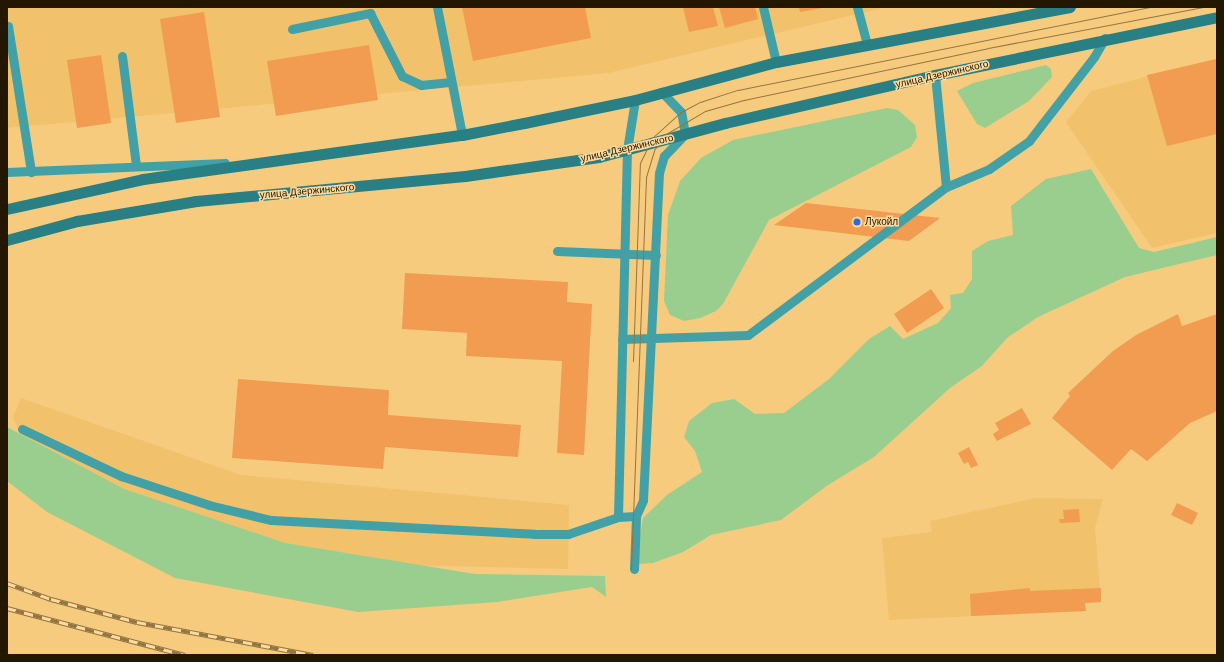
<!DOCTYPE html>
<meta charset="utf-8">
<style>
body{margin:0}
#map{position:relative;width:1224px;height:662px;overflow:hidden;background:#f7cb7e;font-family:Helvetica,sans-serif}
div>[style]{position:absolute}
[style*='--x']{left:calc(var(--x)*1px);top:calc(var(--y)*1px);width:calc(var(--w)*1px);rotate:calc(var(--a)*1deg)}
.built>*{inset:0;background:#f1c16c}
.green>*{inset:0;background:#9ace8f}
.building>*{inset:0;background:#f19c50}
.service>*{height:9px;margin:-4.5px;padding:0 4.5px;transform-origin:4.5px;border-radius:4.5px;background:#42a1a6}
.secondary>*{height:11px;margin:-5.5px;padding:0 5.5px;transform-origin:5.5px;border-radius:5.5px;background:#287f84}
.tram>*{height:1px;margin:-0.5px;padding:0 0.5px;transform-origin:0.5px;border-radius:0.5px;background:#927542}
.rail>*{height:4.5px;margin-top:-2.25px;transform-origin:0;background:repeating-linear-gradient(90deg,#fdda9e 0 9px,#927542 0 18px);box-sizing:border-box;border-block:1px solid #927542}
.dots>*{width:11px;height:11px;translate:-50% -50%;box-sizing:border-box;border:2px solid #fdda9e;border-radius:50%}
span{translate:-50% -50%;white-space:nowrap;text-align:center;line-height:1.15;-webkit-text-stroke:3px #fdda9e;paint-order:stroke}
.street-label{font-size:10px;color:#241701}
.poi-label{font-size:10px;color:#241701}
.left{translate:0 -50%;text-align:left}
.frame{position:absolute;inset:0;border:8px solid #241701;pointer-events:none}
</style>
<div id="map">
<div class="built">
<i style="clip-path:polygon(7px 7px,887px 7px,608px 73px,7px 128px)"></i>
<i style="clip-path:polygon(1217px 58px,1217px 233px,1152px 248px,1066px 122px,1091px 91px)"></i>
<i style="clip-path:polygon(21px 398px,241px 475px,569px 505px,568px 569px,315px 563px,264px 557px,97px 477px,21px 434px,13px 418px)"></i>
<i style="clip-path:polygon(1036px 498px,1103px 499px,1095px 528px,1101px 602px,1085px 603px,1086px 611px,889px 620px,882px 538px,932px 532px,930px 521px)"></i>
</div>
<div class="green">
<i style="clip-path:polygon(1046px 65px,1051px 69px,1052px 77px,1029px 101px,985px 128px,977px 124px,957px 91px,973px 83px)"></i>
<i style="clip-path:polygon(887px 108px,898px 110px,915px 125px,917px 137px,911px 147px,769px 220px,723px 304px,716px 311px,700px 318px,684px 321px,670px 315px,664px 301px,668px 215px,680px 181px,701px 158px,733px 140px)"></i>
<i style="clip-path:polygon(1091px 169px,1139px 248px,1154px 252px,1217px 237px,1217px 255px,1125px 277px,1038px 317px,1007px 338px,982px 366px,950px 388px,874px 457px,828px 485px,781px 520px,711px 535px,683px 552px,653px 563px,638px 564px,637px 551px,643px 518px,667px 495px,702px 472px,695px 451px,684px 437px,689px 421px,712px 403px,734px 399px,755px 414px,784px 413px,829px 379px,869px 339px,890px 326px,903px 339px,938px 323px,951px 308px,950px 295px,963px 293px,972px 279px,972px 251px,988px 241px,1013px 235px,1011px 206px,1046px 179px)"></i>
<i style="clip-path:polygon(7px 427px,124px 489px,285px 543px,475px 574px,605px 576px,606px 597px,592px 587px,497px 602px,358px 612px,175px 578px,47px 512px,7px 481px)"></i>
</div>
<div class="building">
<i style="clip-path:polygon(462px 7px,585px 7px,591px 38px,473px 61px)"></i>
<i style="clip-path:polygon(683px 7px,713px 7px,718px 26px,689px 32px)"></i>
<i style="clip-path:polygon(719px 7px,755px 7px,758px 19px,725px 28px)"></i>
<i style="clip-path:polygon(799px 7px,822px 7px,822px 8px,800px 12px)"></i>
<i style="clip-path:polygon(204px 12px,220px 117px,176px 123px,160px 19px)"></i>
<i style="clip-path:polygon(369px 45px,378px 100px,276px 116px,267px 61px)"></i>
<i style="clip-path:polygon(101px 55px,111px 123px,77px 128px,67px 60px)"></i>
<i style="clip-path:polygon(1217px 59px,1217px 134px,1167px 146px,1147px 75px)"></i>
<i style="clip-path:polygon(806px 203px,940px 218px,909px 241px,774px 225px)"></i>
<i style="clip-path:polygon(405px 273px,568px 282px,567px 302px,592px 304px,584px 455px,557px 453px,562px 361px,466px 356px,467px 333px,402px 329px)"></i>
<i style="clip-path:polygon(931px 289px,944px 308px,907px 333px,894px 314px)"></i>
<i style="clip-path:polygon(1178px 314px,1182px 326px,1217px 314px,1217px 411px,1190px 423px,1147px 461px,1131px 449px,1112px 470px,1052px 418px,1070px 396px,1068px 393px,1113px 351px,1136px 335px)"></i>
<i style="clip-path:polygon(238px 379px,389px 390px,388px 415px,521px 425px,518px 457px,385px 447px,383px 469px,232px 458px)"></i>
<i style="clip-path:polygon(1022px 408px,1031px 424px,997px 441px,993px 434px,999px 430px,995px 423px)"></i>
<i style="clip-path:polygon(969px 447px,978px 465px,971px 468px,968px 462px,964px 464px,958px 453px)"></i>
<i style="clip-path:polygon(1177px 503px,1198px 513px,1192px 525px,1171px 515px)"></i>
<i style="clip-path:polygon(1079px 509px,1080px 522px,1060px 523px,1059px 519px,1064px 519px,1063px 510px)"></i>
<i style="clip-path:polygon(1030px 588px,1030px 591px,1101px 588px,1101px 602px,1085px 603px,1086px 611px,971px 616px,970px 594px)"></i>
</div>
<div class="service">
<i style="--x:437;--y:7;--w:130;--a:78.9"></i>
<i style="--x:763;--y:7;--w:57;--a:76.7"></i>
<i style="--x:857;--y:7;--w:38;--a:75"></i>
<i style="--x:8;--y:26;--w:148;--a:81"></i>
<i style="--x:292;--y:29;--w:80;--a:-11.6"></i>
<i style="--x:370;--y:13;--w:71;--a:63.1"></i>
<i style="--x:402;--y:76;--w:21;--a:25"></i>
<i style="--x:421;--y:85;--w:30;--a:-6"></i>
<i style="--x:122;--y:56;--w:110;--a:82.7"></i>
<i style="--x:7;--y:172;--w:218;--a:-2.4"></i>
<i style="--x:946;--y:187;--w:47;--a:-22.7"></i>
<i style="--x:989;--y:169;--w:49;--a:-35"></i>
<i style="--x:1029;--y:141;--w:106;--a:-52.3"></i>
<i style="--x:1094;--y:57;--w:22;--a:-60"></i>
<i style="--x:557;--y:251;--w:99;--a:2.3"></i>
<i style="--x:622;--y:339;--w:126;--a:-1.8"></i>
<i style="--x:748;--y:335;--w:247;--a:-36.8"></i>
<i style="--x:946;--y:187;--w:113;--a:-95.6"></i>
<i style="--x:22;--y:429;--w:110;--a:25.4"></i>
<i style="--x:121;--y:476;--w:93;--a:18.2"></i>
<i style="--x:209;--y:505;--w:64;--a:13.6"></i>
<i style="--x:271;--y:520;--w:264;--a:3"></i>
<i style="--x:535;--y:534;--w:33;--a:0"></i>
<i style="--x:568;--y:534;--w:53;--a:-18.8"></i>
<i style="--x:618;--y:517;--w:18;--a:-3"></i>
<i style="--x:618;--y:517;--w:367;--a:-88.6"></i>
<i style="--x:627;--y:150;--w:51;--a:-80.9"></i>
<i style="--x:634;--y:569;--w:53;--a:-87.8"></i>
<i style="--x:636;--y:516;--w:17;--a:-66"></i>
<i style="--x:643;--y:500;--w:327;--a:-87.2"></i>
<i style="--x:659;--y:173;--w:18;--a:-74"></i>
<i style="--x:664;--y:156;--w:30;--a:-46"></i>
<i style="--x:685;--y:134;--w:22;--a:-100"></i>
<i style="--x:681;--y:112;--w:28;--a:-134"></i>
</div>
<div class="secondary">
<i style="--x:7;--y:209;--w:139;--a:-12.4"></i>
<i style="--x:143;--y:179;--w:322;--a:-7.9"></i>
<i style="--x:462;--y:135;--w:63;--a:-11"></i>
<i style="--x:524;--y:123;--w:113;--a:-11.7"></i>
<i style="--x:635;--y:100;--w:146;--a:-15.1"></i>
<i style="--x:776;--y:62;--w:299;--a:-10.6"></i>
<i style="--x:7;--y:240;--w:73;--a:-15.2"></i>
<i style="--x:77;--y:221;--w:121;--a:-9.5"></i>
<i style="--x:196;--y:201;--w:270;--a:-5.3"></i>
<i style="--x:465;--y:176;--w:135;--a:-8.1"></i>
<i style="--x:599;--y:157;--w:131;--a:-15.1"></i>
<i style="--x:725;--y:123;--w:215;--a:-12.9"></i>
<i style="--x:935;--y:75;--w:288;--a:-11.6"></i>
</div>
<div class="tram">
<i style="--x:633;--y:361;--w:198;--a:-88"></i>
<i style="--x:640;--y:163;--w:28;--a:-64"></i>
<i style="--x:652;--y:138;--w:39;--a:-42"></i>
<i style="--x:681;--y:112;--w:21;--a:-28"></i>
<i style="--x:700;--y:102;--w:40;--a:-18"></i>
<i style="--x:738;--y:90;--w:420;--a:-11.4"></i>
<i style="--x:631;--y:569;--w:392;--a:-87.8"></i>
<i style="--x:646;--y:177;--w:28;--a:-73"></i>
<i style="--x:654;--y:150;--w:20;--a:-53"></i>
<i style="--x:666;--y:134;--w:45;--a:-30.5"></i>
<i style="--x:705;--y:111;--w:41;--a:-15.8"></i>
<i style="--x:744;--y:100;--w:249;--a:-12"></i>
<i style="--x:988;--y:48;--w:219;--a:-10.8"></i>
</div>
<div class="rail">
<i style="--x:7;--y:583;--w:47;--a:20"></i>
<i style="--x:51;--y:599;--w:89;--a:15"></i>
<i style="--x:137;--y:622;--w:179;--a:10.6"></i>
<i style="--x:7;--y:608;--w:184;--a:14.8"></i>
</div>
<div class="dots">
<i style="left:857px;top:222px;background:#2b6cd9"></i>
</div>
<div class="street-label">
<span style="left:942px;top:74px;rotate:-13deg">улица Дзержинского</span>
<span style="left:627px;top:148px;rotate:-13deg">улица Дзержинского</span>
<span style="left:307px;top:191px;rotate:-5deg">улица Дзержинского</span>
</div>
<div class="poi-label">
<span class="left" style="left:865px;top:222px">Лукойл</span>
</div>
<div class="frame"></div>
</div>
